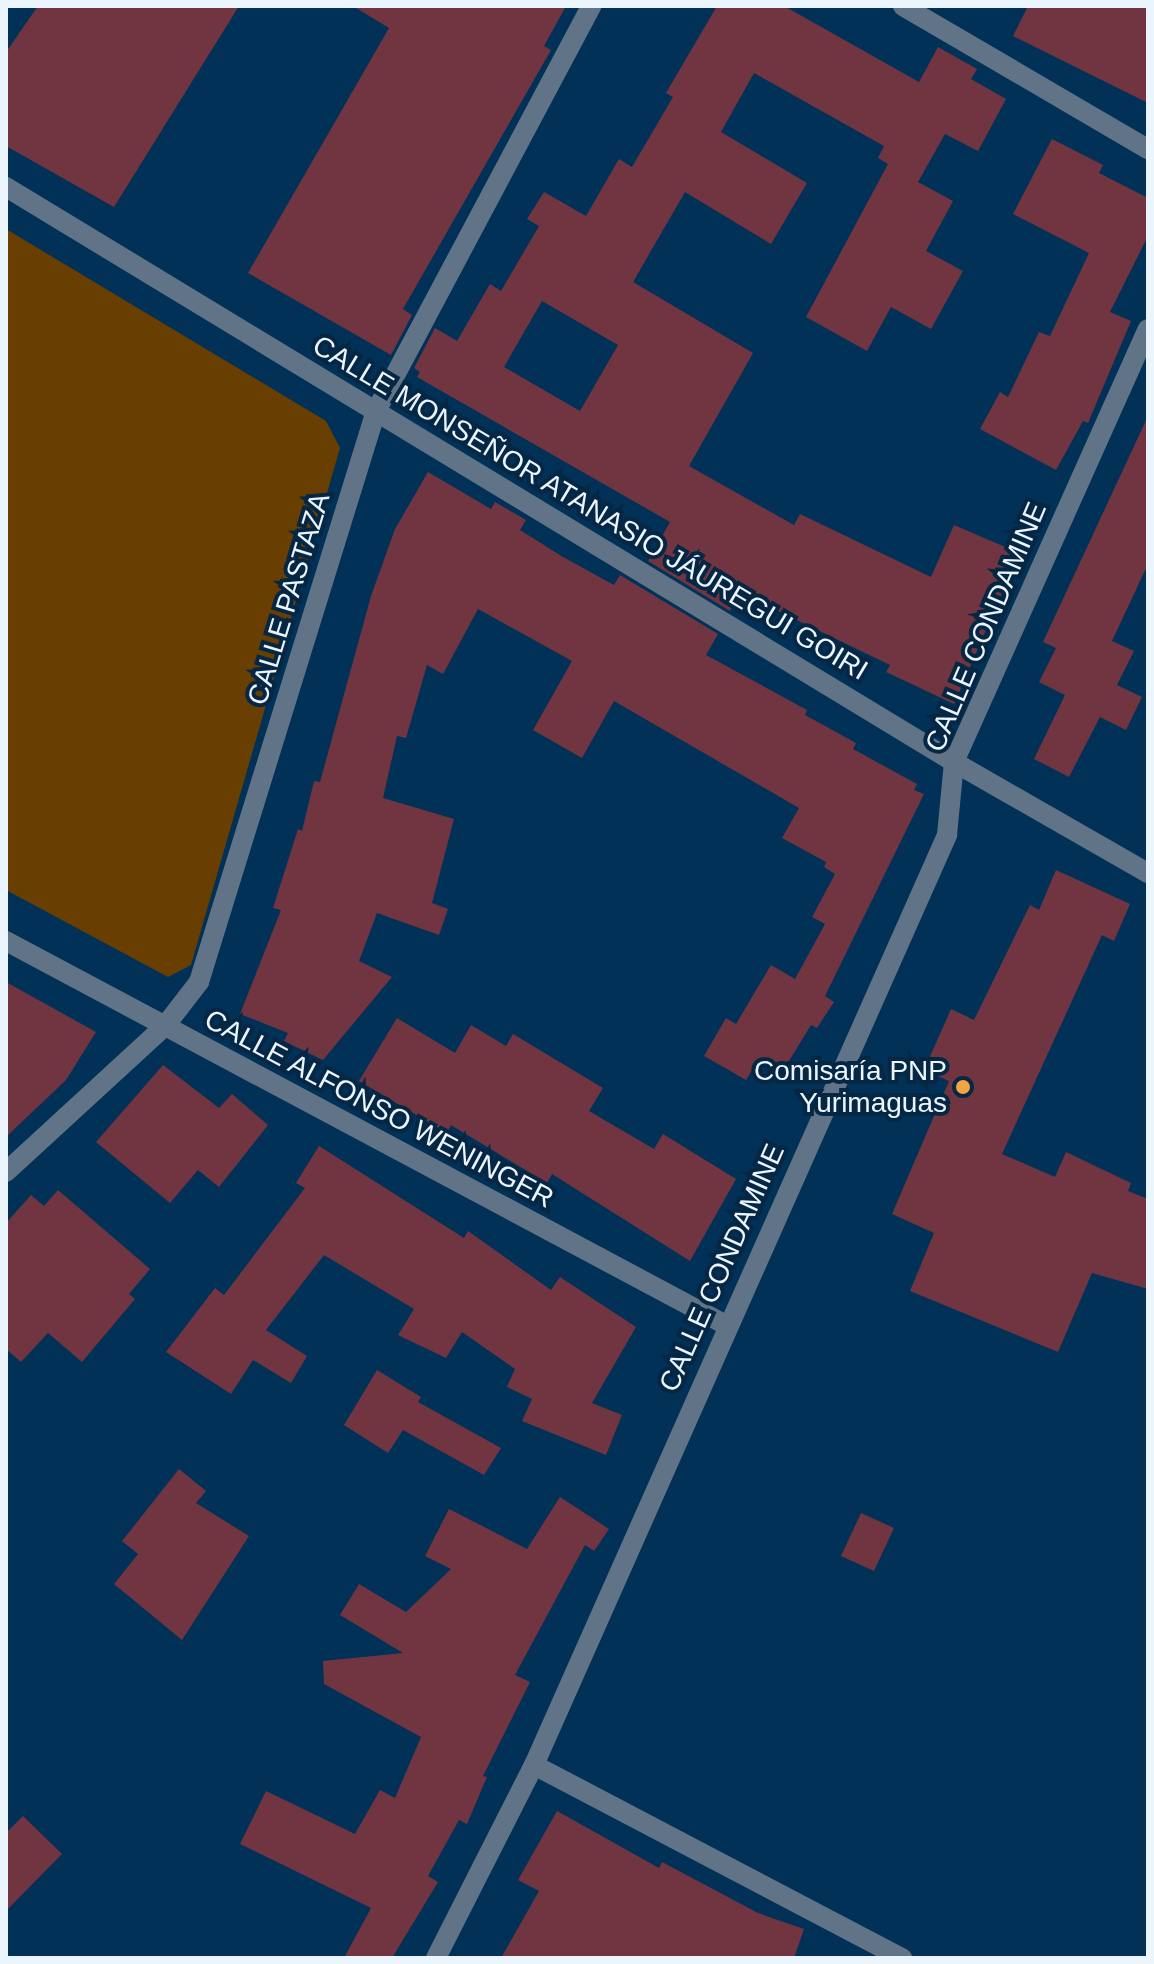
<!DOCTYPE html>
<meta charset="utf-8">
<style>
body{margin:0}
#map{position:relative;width:1154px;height:1964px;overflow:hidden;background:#013157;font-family:Arial,sans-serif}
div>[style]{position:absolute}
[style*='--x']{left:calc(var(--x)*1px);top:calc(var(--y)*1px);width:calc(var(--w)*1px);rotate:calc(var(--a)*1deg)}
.green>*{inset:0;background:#683f00}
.building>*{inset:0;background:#703541}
.minor>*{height:20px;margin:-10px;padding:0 10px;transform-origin:10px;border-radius:10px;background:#617487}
.dots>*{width:22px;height:22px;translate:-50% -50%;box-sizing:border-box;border:4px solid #052744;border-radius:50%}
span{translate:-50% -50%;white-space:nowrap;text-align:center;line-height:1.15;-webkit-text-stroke:8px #052744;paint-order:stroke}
.street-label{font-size:28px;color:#ebf5fe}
.poi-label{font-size:28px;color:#ebf5fe}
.right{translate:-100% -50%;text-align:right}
.frame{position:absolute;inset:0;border:8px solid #ebf5fe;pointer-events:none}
</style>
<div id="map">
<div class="green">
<i style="clip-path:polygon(6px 229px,326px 421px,340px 448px,191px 965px,168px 977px,6px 890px)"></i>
</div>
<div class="building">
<i style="clip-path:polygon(38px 6px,239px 6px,114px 207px,6px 146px,6px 52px)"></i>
<i style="clip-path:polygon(353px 6px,566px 6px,544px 46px,551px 50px,403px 309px,412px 315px,391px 355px,248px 273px,389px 28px)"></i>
<i style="clip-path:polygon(evenodd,717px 6px,784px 6px,919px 82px,938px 47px,977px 69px,971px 79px,1006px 99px,978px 151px,945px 134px,918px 182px,953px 201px,926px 251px,963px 271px,931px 329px,891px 307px,867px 351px,806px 317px,888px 164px,878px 158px,884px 146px,754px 73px,721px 132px,807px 183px,771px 244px,685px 192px,633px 282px,753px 353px,689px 466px,794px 525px,800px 514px,931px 577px,954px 525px,1019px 553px,954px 704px,886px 672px,890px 665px,749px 597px,744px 606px,735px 601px,730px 611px,648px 561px,670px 522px,417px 377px,420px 372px,414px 368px,435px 328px,457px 341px,490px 284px,501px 291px,539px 226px,527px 219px,544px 192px,586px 216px,619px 159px,632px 167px,673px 97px,666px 93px,717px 6px,542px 301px,618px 345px,580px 411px,504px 367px,542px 301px)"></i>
<i style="clip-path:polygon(1028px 6px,1148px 6px,1148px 103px,1013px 36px)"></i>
<i style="clip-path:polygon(1052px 139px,1103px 165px,1099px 173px,1148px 198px,1148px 236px,1110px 312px,1131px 321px,1088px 423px,1083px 421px,1056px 470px,980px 429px,1000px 392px,1008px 397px,1039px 332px,1050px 336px,1089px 253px,1013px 214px)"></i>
<i style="clip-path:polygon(1148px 416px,1148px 564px,1112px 641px,1134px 651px,1117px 685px,1142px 697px,1126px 730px,1100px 717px,1069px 777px,1034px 759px,1065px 695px,1039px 682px,1056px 648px,1043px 642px)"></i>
<i style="clip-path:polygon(428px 472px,491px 509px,495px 502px,526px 520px,520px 530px,563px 557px,614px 585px,620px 575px,718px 634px,706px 655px,807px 710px,805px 715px,856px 743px,853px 749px,917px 784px,914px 790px,924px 794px,825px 996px,834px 1002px,817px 1028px,811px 1025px,781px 1074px,758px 1060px,746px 1080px,704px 1056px,726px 1018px,736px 1024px,771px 965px,795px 979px,825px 924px,812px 917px,835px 874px,824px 867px,826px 862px,782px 838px,799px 808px,614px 701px,582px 758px,533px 730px,572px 661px,478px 609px,443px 674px,427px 665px,406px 738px,397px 736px,383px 798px,454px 819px,432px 903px,448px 909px,439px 935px,377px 913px,359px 961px,392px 977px,323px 1060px,284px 1041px,288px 1033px,240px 1014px,281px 910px,273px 908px,298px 829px,302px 831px,314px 781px,320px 782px,371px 596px,395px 529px)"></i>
<i style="clip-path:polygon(1056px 870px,1130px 904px,1114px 941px,1102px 935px,1002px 1154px,1055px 1177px,1066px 1152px,1131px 1183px,1128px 1191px,1148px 1199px,1148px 1289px,1092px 1273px,1058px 1352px,910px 1291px,934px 1233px,892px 1214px,949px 1081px,924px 1070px,951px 1009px,974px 1020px,1030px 905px,1039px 910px)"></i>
<i style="clip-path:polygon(6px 982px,96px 1032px,66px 1080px,6px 1137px)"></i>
<i style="clip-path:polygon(397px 1018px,455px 1053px,471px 1025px,506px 1046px,513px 1034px,603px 1088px,589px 1111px,654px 1149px,663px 1134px,736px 1179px,690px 1261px,552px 1174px,547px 1183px,451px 1125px,447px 1133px,359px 1081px)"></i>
<i style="clip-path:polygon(163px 1065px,219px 1108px,232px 1094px,268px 1125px,219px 1187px,198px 1170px,170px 1203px,96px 1142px)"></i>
<i style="clip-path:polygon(319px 1146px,464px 1238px,468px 1231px,551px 1290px,560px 1277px,636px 1327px,592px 1403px,622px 1415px,606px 1455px,522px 1421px,532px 1399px,507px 1387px,515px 1369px,462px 1332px,446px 1358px,398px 1335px,414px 1309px,324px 1255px,266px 1330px,307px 1356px,291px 1383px,253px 1360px,231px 1394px,166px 1352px,215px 1288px,224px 1295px,305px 1188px,296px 1183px)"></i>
<i style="clip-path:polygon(58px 1190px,150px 1269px,129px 1294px,135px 1299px,82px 1362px,48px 1333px,21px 1362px,6px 1349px,6px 1223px,31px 1195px,44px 1206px)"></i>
<i style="clip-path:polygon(377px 1370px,421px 1397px,418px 1402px,501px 1448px,484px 1475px,403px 1430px,388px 1453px,344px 1425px)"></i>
<i style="clip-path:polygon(179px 1469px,206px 1491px,196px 1503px,249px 1536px,182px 1640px,114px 1584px,138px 1554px,122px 1541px)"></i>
<i style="clip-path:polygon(560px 1497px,609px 1529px,594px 1551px,585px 1545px,515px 1675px,530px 1682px,483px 1776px,487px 1777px,467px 1824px,459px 1820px,428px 1876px,438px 1882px,392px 1958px,344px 1958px,371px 1908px,240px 1844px,266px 1791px,355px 1834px,380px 1790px,395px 1798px,421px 1737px,324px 1684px,323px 1661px,403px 1653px,340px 1615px,359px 1584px,406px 1612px,451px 1569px,425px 1556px,449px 1509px,527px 1549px)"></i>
<i style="clip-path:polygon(861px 1513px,894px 1528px,874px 1571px,841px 1556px)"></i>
<i style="clip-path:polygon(557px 1811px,659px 1868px,662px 1862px,758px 1913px,804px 1929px,794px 1958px,501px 1958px,539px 1891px,518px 1880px)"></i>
<i style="clip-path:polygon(23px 1816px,62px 1854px,6px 1911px,6px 1833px)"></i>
</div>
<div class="minor">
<i style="--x:903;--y:6;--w:284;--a:30.3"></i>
<i style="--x:6;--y:187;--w:1109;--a:31.24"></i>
<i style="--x:954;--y:762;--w:224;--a:29.8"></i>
<i style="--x:6;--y:941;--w:816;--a:28.07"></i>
<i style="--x:6;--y:1172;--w:216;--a:-42.6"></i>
<i style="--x:165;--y:1026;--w:56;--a:-52.3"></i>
<i style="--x:199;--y:982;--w:598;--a:-72.78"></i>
<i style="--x:376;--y:411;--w:459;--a:-62"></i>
<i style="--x:534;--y:1765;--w:416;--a:27.7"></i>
<i style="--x:436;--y:1958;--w:216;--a:-63.1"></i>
<i style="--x:534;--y:1765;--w:1018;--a:-66.05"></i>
<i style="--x:947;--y:835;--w:73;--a:-84.5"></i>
<i style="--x:954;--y:762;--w:474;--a:-65.9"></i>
</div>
<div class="dots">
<i style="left:963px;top:1087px;background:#f2a542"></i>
</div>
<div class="street-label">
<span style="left:590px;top:508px;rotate:31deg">CALLE MONSEÑOR ATANASIO JÁUREGUI GOIRI</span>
<span style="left:289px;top:599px;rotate:-73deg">CALLE PASTAZA</span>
<span style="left:986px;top:627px;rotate:-67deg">CALLE CONDAMINE</span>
<span style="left:379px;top:1109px;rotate:28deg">CALLE ALFONSO WENINGER</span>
<span style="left:722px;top:1268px;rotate:-66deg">CALLE CONDAMINE</span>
</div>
<div class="poi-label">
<span class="right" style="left:947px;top:1087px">Comisaría PNP<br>Yurimaguas</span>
</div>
<div class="frame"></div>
</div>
